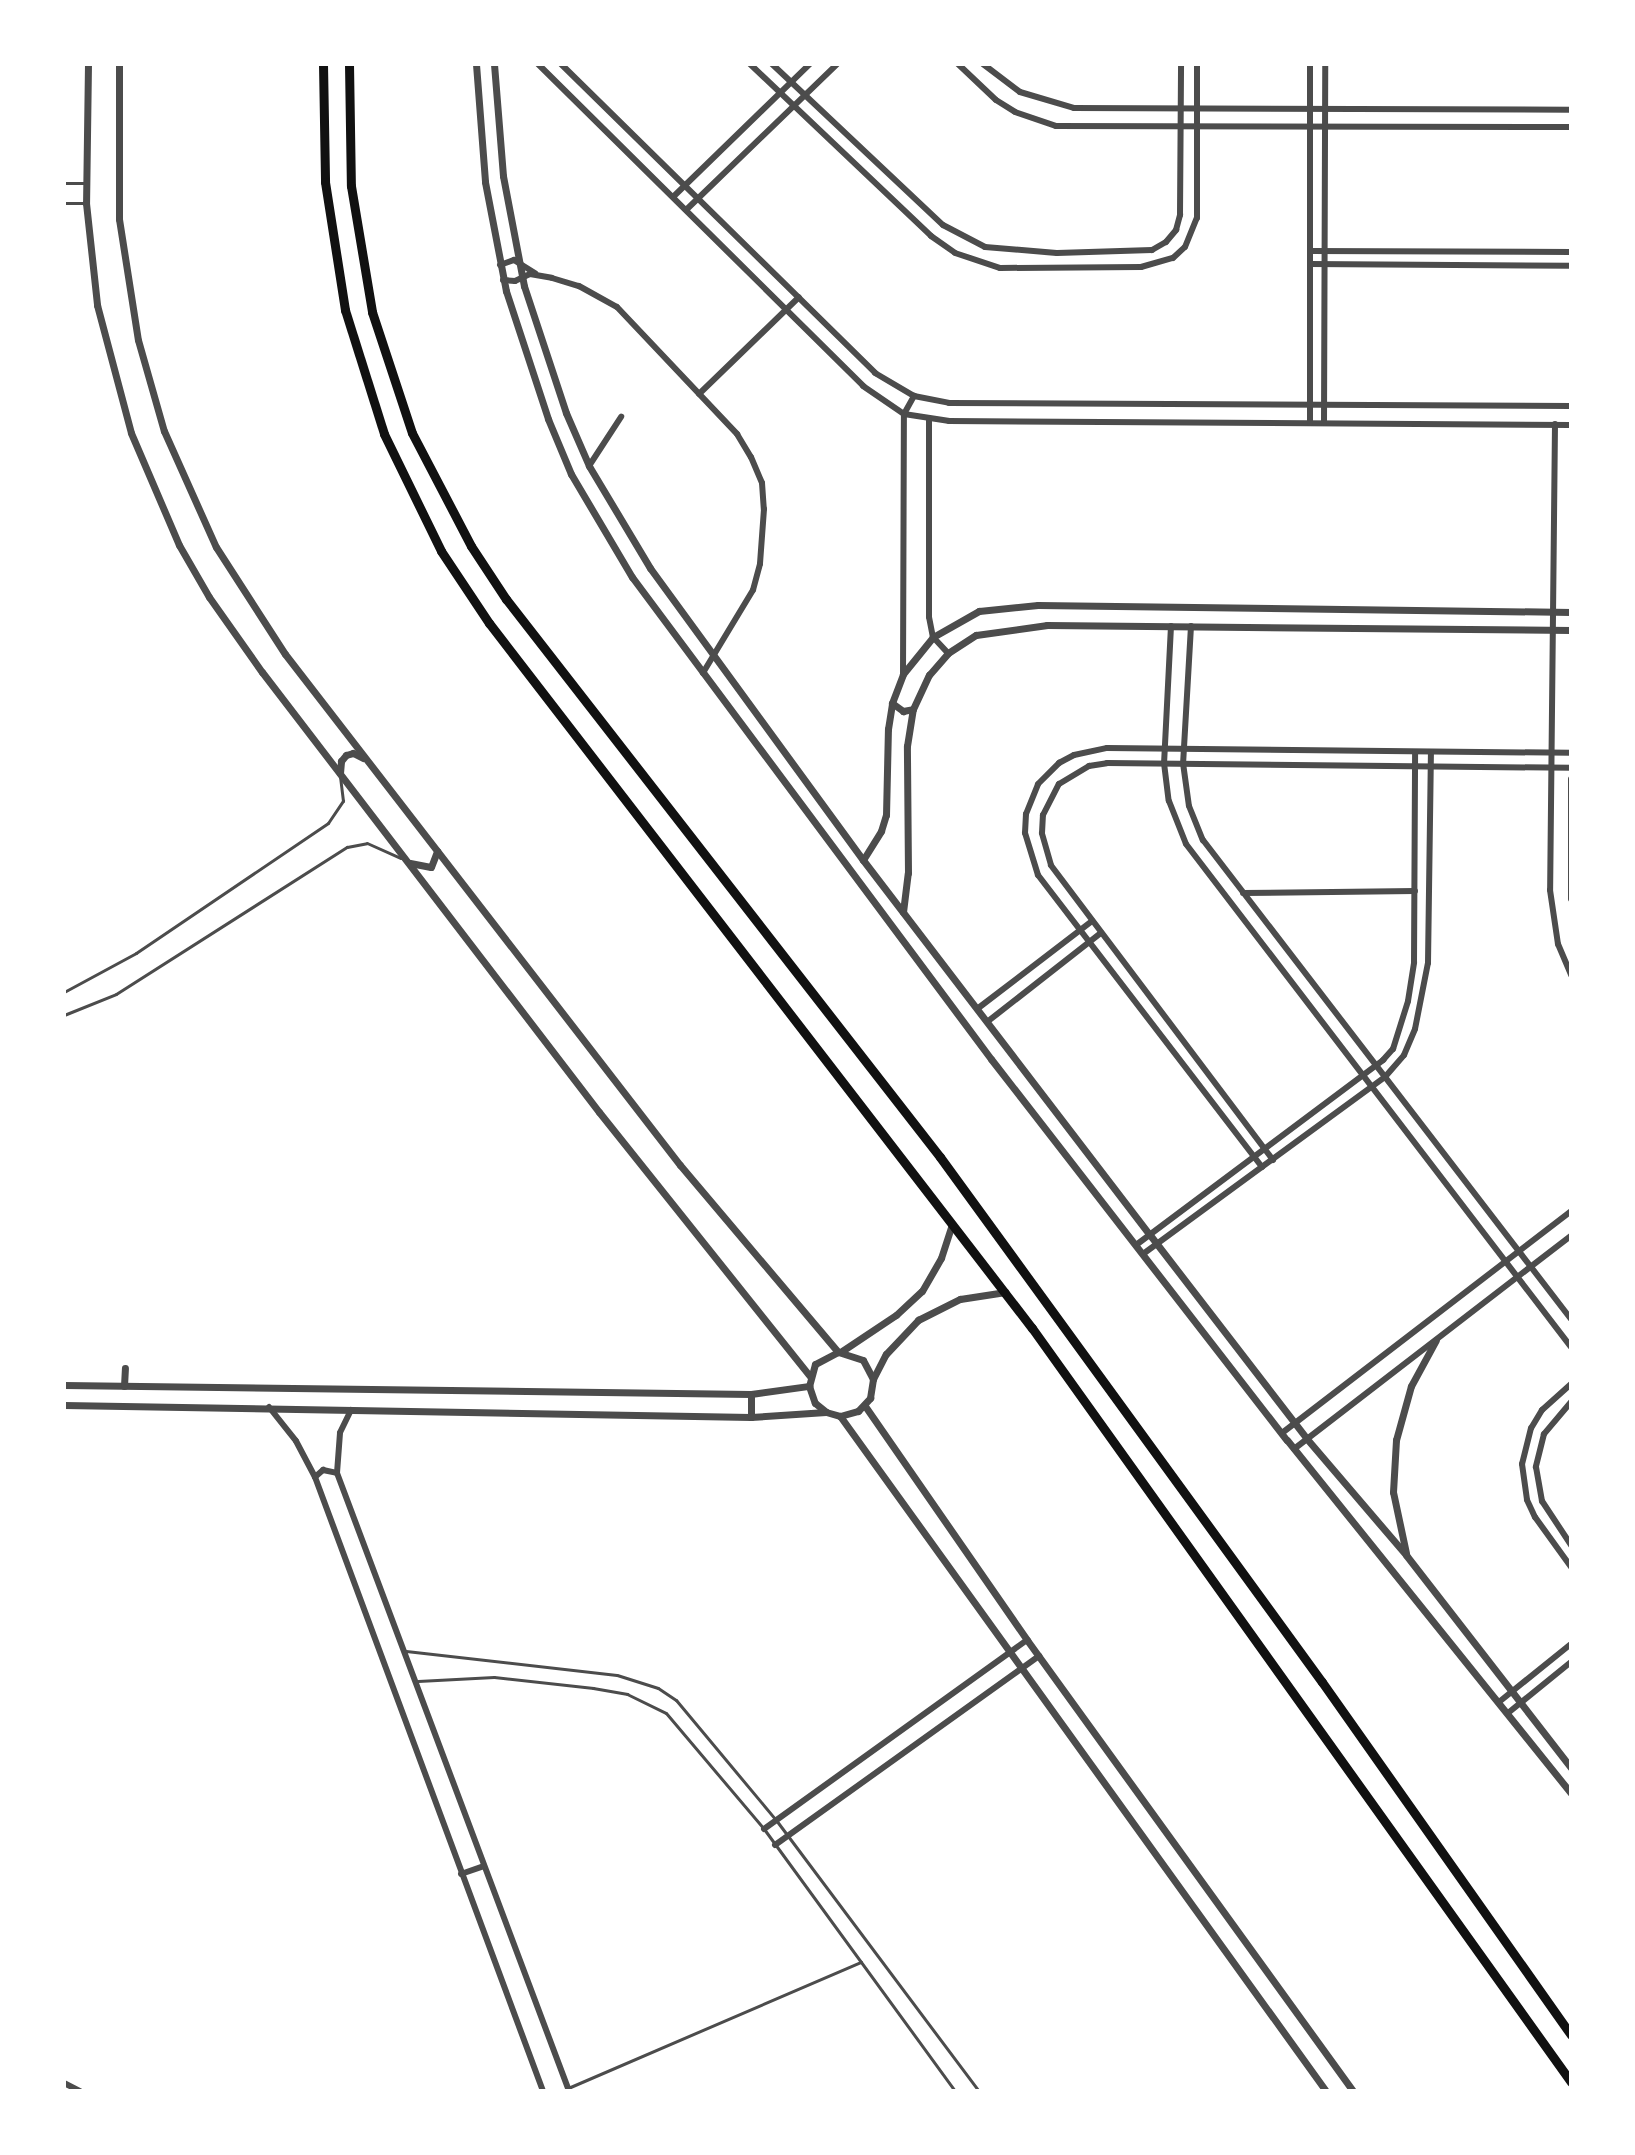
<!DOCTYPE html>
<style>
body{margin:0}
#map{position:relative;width:1635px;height:2155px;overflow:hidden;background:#fff;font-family:Quicksand,sans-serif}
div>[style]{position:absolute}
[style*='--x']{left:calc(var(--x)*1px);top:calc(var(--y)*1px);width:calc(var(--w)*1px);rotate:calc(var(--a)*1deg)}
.service>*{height:3px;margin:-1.5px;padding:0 1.5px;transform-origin:1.5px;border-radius:1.5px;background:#4c4c4c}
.minor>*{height:6px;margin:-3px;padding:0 3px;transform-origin:3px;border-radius:3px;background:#4c4c4c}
.tertiary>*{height:7px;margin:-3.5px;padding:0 3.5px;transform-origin:3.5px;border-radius:3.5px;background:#4c4c4c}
.trunk>*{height:9px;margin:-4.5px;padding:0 4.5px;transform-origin:4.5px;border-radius:4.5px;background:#111}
span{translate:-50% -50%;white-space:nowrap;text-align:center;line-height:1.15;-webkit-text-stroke:6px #fff;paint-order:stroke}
.frame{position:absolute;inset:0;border:66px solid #fff;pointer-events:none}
</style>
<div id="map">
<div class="service">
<i style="--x:64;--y:183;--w:22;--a:0"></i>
<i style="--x:64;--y:203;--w:20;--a:0"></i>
<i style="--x:64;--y:992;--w:82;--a:-28.4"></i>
<i style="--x:136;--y:953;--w:232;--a:-34.1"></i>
<i style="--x:328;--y:823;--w:27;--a:-56"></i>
<i style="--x:343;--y:801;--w:24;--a:-97"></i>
<i style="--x:64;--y:1015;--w:56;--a:-22"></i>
<i style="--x:116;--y:994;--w:274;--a:-32.5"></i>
<i style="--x:347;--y:847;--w:20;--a:-11"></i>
<i style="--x:367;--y:843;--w:37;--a:24"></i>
<i style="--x:406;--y:1651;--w:212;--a:6.5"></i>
<i style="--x:617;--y:1675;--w:43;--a:17.6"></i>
<i style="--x:658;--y:1688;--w:22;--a:34"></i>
<i style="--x:676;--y:1700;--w:156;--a:50.2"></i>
<i style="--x:776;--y:1820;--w:339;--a:53.2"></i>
<i style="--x:418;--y:1681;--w:76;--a:-3"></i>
<i style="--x:494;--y:1677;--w:100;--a:6.3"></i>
<i style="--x:593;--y:1688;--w:35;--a:10"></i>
<i style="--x:627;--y:1694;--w:43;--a:26"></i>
<i style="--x:666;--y:1713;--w:152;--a:49.8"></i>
<i style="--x:764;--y:1829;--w:324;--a:53.9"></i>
<i style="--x:568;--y:2088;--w:319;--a:-23.3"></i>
</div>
<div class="minor">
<i style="--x:538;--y:64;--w:458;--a:44.7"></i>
<i style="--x:863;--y:386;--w:50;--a:34.3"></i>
<i style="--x:904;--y:414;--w:46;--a:8.8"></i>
<i style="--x:949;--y:421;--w:622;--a:0.37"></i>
<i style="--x:561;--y:64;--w:441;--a:44.5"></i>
<i style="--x:875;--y:373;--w:45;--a:30.5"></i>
<i style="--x:914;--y:396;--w:36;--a:11"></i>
<i style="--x:949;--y:403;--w:622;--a:0.28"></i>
<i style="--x:750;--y:64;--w:250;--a:43.5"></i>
<i style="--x:931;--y:236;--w:29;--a:35"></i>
<i style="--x:955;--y:253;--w:47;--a:18.4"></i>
<i style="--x:1000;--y:268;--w:141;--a:-0.4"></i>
<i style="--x:1141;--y:267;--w:33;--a:-16"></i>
<i style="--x:1173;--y:258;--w:16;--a:-43"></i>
<i style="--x:1185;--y:247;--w:31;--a:-68"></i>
<i style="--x:1197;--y:218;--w:154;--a:-90"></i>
<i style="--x:772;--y:64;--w:235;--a:43.3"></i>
<i style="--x:943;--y:225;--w:47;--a:27.6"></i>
<i style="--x:985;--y:247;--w:72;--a:4.8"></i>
<i style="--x:1057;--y:253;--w:95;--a:-1.8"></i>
<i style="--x:1152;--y:250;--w:16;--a:-30"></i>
<i style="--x:1166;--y:242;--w:16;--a:-50"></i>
<i style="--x:1176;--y:230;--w:16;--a:-75"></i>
<i style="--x:1180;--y:215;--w:151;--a:-89.6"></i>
<i style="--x:958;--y:64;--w:52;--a:43.5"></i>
<i style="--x:996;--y:100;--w:22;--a:32"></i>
<i style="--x:1015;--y:112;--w:43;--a:18.9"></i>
<i style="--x:1056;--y:126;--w:515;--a:0.11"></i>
<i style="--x:983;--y:64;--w:46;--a:37.1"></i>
<i style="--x:1020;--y:92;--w:56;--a:16.5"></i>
<i style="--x:1074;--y:108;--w:497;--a:0.2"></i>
<i style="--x:673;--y:197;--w:191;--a:-44.2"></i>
<i style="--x:686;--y:210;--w:210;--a:-44"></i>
<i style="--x:1310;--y:251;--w:261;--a:0.2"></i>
<i style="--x:1310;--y:264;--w:261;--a:0.4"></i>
<i style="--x:500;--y:265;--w:15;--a:-20"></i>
<i style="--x:514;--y:260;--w:25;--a:32"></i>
<i style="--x:503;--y:280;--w:12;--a:5"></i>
<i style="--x:515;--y:281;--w:17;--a:-25"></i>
<i style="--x:530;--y:274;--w:22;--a:10"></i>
<i style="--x:552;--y:278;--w:28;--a:17"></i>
<i style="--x:579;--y:286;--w:43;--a:28.9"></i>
<i style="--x:617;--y:307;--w:175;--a:46.6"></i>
<i style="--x:737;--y:434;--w:27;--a:59"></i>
<i style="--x:751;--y:457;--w:28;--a:67"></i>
<i style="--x:762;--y:483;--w:26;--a:86"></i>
<i style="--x:764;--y:509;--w:55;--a:94.2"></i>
<i style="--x:760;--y:564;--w:27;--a:105"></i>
<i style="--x:753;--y:590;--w:97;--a:121.1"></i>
<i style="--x:699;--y:394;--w:139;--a:-44.1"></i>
<i style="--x:929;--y:420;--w:197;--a:90"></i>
<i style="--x:929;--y:617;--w:20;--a:79"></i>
<i style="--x:933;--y:637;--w:22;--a:47"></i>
<i style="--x:1310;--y:423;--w:359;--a:-90"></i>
<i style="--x:1324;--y:423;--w:359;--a:-89.8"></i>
<i style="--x:1555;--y:424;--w:466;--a:90.6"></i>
<i style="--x:1550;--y:890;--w:55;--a:81.6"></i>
<i style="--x:1558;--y:944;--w:34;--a:67"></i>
<i style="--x:589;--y:466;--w:59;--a:-56.9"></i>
<i style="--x:1171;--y:626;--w:137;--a:92.9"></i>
<i style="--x:1164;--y:763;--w:38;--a:83"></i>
<i style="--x:1169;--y:801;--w:46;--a:68.4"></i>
<i style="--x:1186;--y:844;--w:633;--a:52.57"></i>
<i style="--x:1191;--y:626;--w:137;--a:93.3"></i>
<i style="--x:1183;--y:763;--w:43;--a:82.1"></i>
<i style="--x:1189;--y:806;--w:37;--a:68"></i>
<i style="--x:1203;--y:840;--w:604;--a:52.47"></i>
<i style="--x:903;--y:674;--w:260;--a:-89.8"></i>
<i style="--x:904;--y:414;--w:21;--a:-61"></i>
<i style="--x:1571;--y:779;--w:120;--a:90"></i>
<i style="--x:1243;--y:893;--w:172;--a:-0.7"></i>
<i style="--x:977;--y:1009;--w:145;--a:-37.4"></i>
<i style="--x:987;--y:1022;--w:145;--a:-38"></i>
<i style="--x:1273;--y:1160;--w:369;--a:-127"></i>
<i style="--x:1051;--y:865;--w:33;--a:-106"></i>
<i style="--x:1042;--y:833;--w:18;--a:-87"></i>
<i style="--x:1043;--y:815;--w:35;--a:-63"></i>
<i style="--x:1059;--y:784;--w:35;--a:-31"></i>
<i style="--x:1089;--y:766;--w:18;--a:-9"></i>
<i style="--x:1107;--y:763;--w:464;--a:0.6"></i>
<i style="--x:1262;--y:1167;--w:368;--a:-127.5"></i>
<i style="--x:1038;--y:875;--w:44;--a:-107.2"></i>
<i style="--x:1025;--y:833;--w:19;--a:-87"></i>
<i style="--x:1026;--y:814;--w:32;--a:-68"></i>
<i style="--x:1038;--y:784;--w:30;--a:-45"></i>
<i style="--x:1059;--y:763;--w:17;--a:-28"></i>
<i style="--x:1074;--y:755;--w:34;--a:-12"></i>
<i style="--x:1107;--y:748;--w:464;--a:0.6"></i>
<i style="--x:1136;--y:1245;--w:309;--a:-36.8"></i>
<i style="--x:1383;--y:1060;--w:15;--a:-48"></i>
<i style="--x:1393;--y:1049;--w:50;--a:-72.6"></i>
<i style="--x:1408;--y:1001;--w:39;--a:-81"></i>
<i style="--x:1414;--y:962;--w:210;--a:-89.7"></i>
<i style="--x:1143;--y:1254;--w:300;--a:-36.2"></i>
<i style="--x:1385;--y:1077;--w:29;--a:-49"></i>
<i style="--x:1404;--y:1055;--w:28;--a:-67"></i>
<i style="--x:1415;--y:1029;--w:67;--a:-78.9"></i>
<i style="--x:1428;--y:963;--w:211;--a:-89.2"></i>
<i style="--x:1571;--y:1384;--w:39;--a:138"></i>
<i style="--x:1542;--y:1410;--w:21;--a:121"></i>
<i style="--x:1531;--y:1428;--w:37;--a:104"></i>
<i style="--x:1522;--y:1464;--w:36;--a:82"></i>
<i style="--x:1527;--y:1500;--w:19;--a:65"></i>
<i style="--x:1535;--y:1517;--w:62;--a:54.2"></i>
<i style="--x:1571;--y:1402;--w:42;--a:130.2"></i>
<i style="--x:1544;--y:1434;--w:34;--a:104"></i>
<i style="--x:1536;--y:1467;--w:35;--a:80"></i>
<i style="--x:1542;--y:1501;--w:53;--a:56.6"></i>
<i style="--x:269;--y:1407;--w:43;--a:51.5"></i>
<i style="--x:296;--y:1441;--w:41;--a:62.2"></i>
<i style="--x:315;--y:1477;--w:655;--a:69.63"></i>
<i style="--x:351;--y:1410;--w:25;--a:116"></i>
<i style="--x:340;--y:1433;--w:40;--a:94.3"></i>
<i style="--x:337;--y:1473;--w:660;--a:69.42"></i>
<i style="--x:1282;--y:1433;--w:364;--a:-37.5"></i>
<i style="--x:1294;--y:1449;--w:349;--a:-37.6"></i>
<i style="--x:315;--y:1477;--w:11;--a:-41"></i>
<i style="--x:323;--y:1470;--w:14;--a:12"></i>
<i style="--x:1499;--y:1702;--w:92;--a:-38.9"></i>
<i style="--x:1508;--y:1713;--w:81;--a:-39"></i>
<i style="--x:764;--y:1829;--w:324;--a:-35.7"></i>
<i style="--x:775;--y:1845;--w:325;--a:-35.6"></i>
<i style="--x:461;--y:1874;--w:24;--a:-19"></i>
<i style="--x:64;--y:2083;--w:18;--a:27"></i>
</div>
<div class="tertiary">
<i style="--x:88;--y:64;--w:139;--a:90.8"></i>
<i style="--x:86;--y:203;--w:103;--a:83.8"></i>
<i style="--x:97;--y:305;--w:132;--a:75.1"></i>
<i style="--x:131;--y:433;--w:122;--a:66.8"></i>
<i style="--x:179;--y:545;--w:60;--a:60"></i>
<i style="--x:209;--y:597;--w:92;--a:54.8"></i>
<i style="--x:262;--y:672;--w:554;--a:52.55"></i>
<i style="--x:599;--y:1112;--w:338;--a:51.4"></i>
<i style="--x:119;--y:64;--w:155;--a:90"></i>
<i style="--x:119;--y:219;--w:122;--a:81.1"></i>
<i style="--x:138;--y:340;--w:95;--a:74.1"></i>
<i style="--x:164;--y:431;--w:127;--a:65.9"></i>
<i style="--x:216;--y:547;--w:127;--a:57.2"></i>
<i style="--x:285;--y:654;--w:646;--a:52.3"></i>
<i style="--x:680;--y:1165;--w:245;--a:49.8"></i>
<i style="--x:476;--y:64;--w:118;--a:85.6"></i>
<i style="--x:485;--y:182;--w:111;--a:79.1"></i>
<i style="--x:506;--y:291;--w:135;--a:71.8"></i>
<i style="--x:548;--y:419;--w:60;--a:67.3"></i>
<i style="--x:571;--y:474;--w:120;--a:59.4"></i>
<i style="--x:632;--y:577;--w:601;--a:53.32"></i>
<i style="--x:991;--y:1059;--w:482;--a:52.2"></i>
<i style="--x:1287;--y:1440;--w:453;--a:51.2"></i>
<i style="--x:494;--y:64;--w:112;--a:85.4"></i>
<i style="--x:503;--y:176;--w:112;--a:79.2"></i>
<i style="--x:524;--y:286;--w:134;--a:71.7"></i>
<i style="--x:566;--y:413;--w:58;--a:66.5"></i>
<i style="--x:589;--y:466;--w:119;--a:59.1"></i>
<i style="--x:650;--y:568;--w:361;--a:53.9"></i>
<i style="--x:863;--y:860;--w:472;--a:52.6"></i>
<i style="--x:1150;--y:1235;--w:257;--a:52.4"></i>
<i style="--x:1307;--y:1439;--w:153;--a:49.5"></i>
<i style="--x:1406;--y:1555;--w:269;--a:52.2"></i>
<i style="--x:892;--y:703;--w:14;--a:36"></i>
<i style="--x:903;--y:711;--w:10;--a:-11"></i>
<i style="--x:340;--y:773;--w:12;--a:-85"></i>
<i style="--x:341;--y:761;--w:8;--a:-50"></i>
<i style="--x:346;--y:755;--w:7;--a:-16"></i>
<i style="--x:353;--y:753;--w:11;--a:27"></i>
<i style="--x:863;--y:860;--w:34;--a:-58"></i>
<i style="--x:881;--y:831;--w:17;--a:-73"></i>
<i style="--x:886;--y:815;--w:86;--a:-88.7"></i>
<i style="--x:888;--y:729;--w:26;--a:-81"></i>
<i style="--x:892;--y:703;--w:31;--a:-69"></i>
<i style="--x:903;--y:674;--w:48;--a:-51"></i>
<i style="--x:933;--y:637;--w:53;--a:-29.5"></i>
<i style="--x:979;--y:611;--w:59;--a:-5.8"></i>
<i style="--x:1038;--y:605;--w:533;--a:0.75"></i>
<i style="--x:410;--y:863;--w:21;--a:11"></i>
<i style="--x:431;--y:867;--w:17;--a:-69"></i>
<i style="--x:903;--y:912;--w:39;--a:-83"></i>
<i style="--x:908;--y:873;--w:127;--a:-90.5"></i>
<i style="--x:907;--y:746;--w:37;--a:-81"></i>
<i style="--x:913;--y:709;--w:38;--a:-65"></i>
<i style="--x:929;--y:675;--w:29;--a:-49"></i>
<i style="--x:948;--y:653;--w:33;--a:-33"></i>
<i style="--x:976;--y:635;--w:72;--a:-8"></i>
<i style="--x:1047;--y:625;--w:524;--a:0.55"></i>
<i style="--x:842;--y:1351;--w:65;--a:-33.7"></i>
<i style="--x:896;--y:1315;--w:35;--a:-43"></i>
<i style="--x:922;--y:1291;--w:38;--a:-60"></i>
<i style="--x:941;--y:1258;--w:36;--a:-72"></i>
<i style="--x:873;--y:1379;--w:21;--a:-118"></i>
<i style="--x:863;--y:1360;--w:26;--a:-162"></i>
<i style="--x:838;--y:1352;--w:26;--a:152"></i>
<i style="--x:815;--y:1364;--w:23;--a:105"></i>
<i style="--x:809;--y:1386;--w:18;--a:71"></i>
<i style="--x:815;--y:1403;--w:14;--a:39"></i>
<i style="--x:826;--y:1412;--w:15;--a:16"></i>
<i style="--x:840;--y:1416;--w:19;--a:-16"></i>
<i style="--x:858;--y:1411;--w:18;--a:-47"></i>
<i style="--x:870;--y:1398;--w:19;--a:-81"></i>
<i style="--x:873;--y:1379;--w:28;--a:-63"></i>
<i style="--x:886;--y:1354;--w:47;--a:-46.7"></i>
<i style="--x:918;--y:1320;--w:47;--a:-26.6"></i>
<i style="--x:960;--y:1299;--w:46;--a:-8.8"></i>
<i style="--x:64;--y:1385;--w:687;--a:0.75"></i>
<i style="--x:751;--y:1394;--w:59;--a:-7.9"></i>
<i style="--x:124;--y:1386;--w:18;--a:-87"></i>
<i style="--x:751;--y:1394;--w:23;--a:90"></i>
<i style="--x:64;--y:1405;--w:687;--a:1"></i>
<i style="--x:751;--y:1417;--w:75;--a:-3.8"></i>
<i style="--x:865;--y:1406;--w:285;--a:55.3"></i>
<i style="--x:1027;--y:1640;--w:556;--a:54.14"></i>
<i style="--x:840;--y:1416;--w:832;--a:54.25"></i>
<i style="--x:1406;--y:1553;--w:62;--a:-102"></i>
<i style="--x:1393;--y:1492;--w:52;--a:-86.7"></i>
<i style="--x:1396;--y:1440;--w:56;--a:-74.5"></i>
<i style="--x:1411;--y:1386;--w:52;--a:-61.5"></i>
</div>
<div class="trunk">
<i style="--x:323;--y:64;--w:118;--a:89"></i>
<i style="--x:325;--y:182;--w:130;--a:81.1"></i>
<i style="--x:345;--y:310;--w:130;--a:72.5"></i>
<i style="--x:384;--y:434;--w:130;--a:64"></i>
<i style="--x:441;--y:551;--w:87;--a:56.3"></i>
<i style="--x:489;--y:623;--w:890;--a:52.4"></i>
<i style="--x:1032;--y:1328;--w:927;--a:54.44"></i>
<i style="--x:349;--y:64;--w:122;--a:89.1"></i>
<i style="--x:351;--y:186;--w:128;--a:80.5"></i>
<i style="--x:372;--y:312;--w:127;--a:71.7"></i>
<i style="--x:412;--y:433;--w:127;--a:62.4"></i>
<i style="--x:471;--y:546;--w:64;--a:56.6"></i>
<i style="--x:506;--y:599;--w:707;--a:52.13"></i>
<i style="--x:940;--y:1157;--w:649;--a:53.96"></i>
<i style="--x:1322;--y:1682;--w:432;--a:54.8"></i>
</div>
<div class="frame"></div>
</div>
